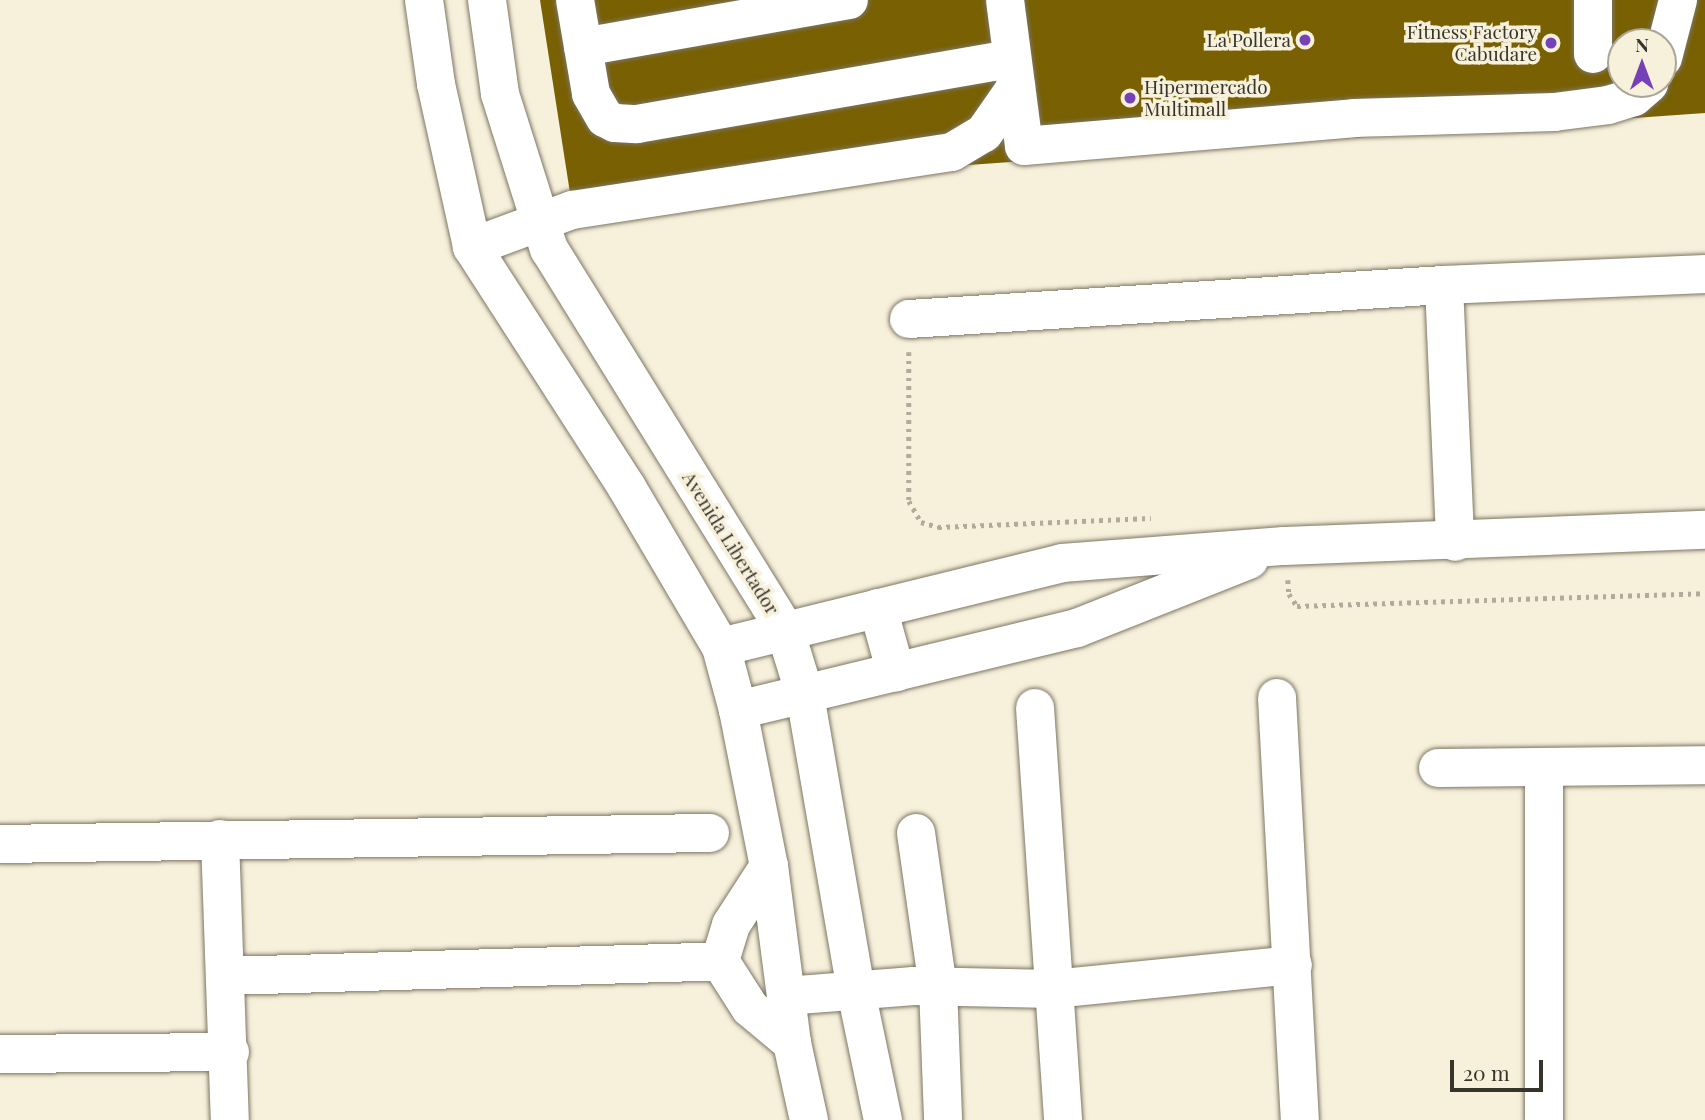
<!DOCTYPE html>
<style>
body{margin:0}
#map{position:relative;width:1705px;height:1120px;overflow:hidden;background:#f7f0db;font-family:"Playfair Display",serif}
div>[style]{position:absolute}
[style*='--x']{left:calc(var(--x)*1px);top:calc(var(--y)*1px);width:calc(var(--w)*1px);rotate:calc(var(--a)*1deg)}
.building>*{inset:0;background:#796003}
.path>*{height:4.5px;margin-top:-2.25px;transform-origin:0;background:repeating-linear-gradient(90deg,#b1ab9b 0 3.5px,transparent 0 8.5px)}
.roads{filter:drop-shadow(0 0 2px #7d7664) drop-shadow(0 0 2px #7d7664)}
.minor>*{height:38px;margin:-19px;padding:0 19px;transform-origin:19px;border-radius:19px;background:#fff}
.dots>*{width:19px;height:19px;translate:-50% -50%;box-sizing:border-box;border:4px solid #f7f0db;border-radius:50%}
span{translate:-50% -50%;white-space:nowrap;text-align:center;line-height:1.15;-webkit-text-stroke:7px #f7f0db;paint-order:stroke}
.poi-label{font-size:19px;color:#37342c}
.right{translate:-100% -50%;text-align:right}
.left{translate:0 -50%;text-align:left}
.street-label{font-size:19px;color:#37342c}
.north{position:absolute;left:1607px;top:28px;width:70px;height:70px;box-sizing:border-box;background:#f7f0db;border:2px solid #aaa595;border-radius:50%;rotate:0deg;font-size:19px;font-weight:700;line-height:28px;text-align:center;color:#37342c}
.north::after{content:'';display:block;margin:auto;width:24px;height:32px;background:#7641b8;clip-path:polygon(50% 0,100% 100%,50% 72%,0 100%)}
.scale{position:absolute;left:1450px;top:1060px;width:93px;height:32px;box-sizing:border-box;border:4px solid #37342c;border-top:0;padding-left:9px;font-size:21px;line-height:24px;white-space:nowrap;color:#37342c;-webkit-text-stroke:5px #f7f0db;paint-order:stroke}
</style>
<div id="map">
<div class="building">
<i style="clip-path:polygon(evenodd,540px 0,1705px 0,1705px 113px,570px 193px,540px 0,1621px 42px,1663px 42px,1663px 84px,1621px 84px,1621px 42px)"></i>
</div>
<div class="path">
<i style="--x:909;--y:352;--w:149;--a:90"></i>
<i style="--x:909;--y:501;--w:24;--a:60"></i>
<i style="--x:921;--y:522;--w:18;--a:16"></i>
<i style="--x:938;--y:527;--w:213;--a:-2.4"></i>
<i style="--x:1288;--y:580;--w:14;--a:86"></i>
<i style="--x:1289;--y:594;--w:14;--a:56"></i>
<i style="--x:1297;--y:606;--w:408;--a:-1.8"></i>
</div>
<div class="roads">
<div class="minor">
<i style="--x:424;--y:0;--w:85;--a:81.9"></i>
<i style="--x:436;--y:84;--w:167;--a:77.5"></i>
<i style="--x:472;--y:247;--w:284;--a:57.2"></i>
<i style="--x:626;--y:486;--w:187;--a:59.5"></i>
<i style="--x:721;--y:647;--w:65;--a:74.9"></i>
<i style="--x:738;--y:710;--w:159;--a:78.8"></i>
<i style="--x:769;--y:866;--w:178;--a:82.6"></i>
<i style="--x:792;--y:1043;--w:79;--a:77.6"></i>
<i style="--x:487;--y:0;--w:95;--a:82.1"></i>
<i style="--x:500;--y:94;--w:163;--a:72.5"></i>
<i style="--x:549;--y:249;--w:448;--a:58.2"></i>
<i style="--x:785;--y:630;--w:68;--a:72.9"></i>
<i style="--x:805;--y:695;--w:300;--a:80.2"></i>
<i style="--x:856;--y:991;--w:132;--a:78.2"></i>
<i style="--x:575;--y:0;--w:95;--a:80.3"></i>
<i style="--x:591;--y:94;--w:28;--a:60"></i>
<i style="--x:605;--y:118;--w:11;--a:27"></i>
<i style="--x:615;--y:123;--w:22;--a:3"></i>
<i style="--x:637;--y:124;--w:380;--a:-9.9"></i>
<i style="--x:1005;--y:0;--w:147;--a:82.6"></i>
<i style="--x:1024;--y:146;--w:331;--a:-4.8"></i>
<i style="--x:1354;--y:118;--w:200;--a:-1.7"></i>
<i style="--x:1554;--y:112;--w:54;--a:-7.4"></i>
<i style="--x:1608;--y:105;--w:27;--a:-17"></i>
<i style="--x:1634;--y:97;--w:20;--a:-41"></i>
<i style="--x:1593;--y:0;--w:54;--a:90"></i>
<i style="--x:583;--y:47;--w:270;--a:-10"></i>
<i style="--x:1663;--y:58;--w:60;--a:-75.5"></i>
<i style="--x:472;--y:247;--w:107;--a:-20.3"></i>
<i style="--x:572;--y:210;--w:384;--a:-8.7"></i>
<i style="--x:952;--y:152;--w:37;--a:-31"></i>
<i style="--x:984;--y:133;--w:56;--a:-55.2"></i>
<i style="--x:1444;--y:285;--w:257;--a:87.5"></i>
<i style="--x:909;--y:319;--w:536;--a:-3.64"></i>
<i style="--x:1444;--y:285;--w:261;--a:-2.4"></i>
<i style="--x:878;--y:608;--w:67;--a:74.5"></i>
<i style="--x:721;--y:647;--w:351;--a:-13.8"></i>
<i style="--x:1062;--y:563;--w:223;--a:-4.4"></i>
<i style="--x:1284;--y:546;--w:421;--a:-2.2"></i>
<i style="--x:1277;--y:698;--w:423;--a:86.9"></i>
<i style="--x:1035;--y:708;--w:413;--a:86.1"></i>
<i style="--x:738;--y:710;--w:349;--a:-13.6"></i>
<i style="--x:1077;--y:628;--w:185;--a:-21.6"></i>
<i style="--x:1544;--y:767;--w:353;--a:90"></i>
<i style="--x:1438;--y:768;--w:267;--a:-0.6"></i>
<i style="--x:916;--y:833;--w:156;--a:81.9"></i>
<i style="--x:938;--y:987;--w:133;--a:87.8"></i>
<i style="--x:220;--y:839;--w:281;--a:88"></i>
<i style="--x:0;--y:844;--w:710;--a:-0.89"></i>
<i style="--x:769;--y:866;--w:70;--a:122.8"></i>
<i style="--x:731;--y:925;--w:38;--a:107"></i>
<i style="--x:720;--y:961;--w:56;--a:57.4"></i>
<i style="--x:750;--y:1008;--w:55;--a:39.8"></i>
<i style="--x:227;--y:976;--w:493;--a:-1.7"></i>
<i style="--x:786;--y:996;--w:128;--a:-4.5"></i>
<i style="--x:914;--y:986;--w:139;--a:1.2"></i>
<i style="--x:1053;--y:989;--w:241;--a:-5.7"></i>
<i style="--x:0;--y:1054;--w:230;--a:-0.5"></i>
</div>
</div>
<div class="dots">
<i style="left:1305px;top:40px;background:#7641b8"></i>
<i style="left:1551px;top:43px;background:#7641b8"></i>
<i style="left:1130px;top:98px;background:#7641b8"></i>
</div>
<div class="poi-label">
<span class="right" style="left:1537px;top:43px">Fitness Factory<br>Cabudare</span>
<span class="right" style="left:1291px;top:40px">La Pollera</span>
<span class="left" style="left:1144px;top:98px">Hipermercado<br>Multimall</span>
</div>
<div class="street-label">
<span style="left:731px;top:543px;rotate:58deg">Avenida Libertador</span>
</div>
<div class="north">N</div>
<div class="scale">20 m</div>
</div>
